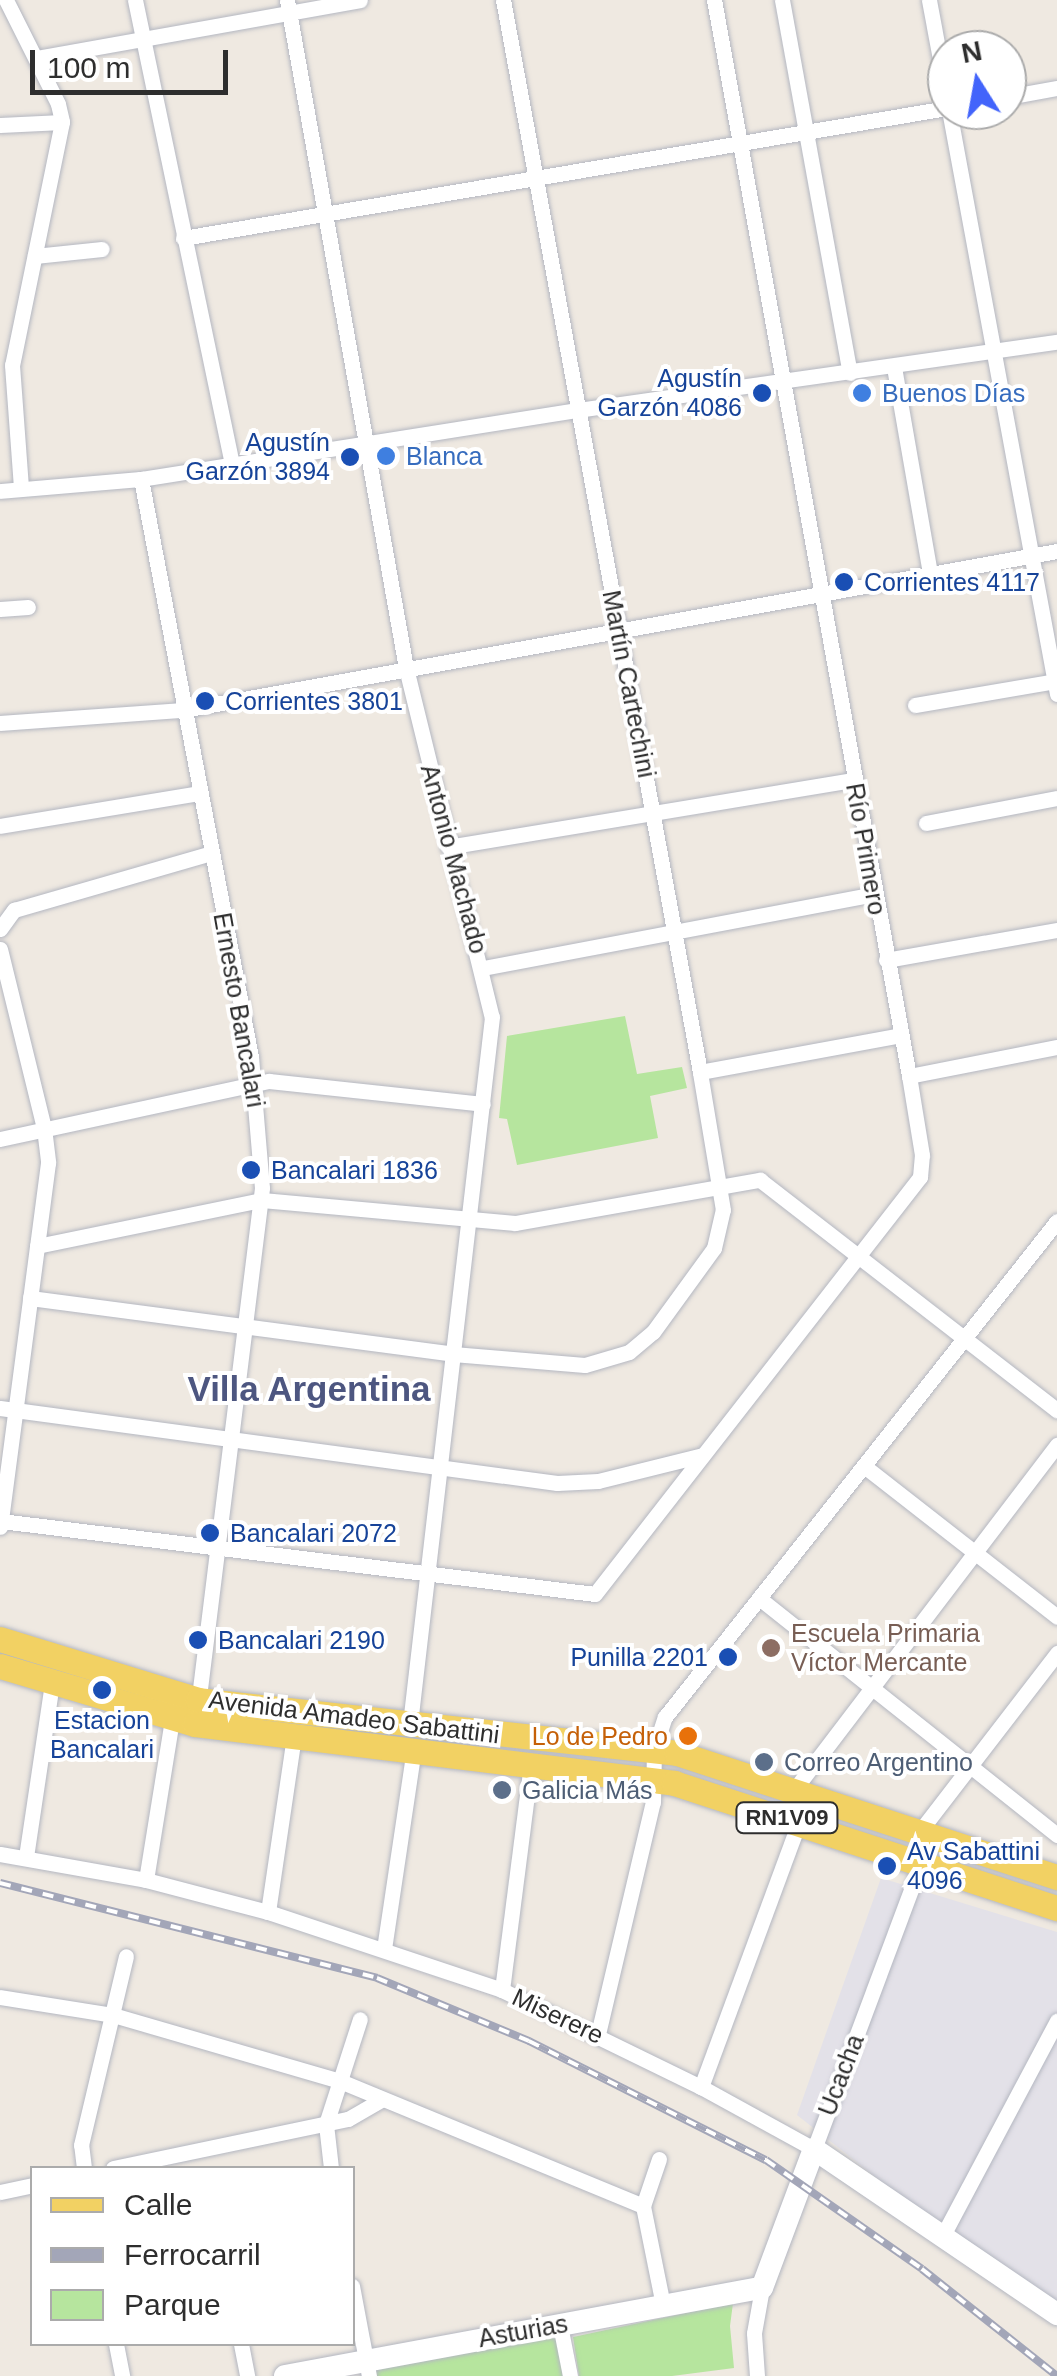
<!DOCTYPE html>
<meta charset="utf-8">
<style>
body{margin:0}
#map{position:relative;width:1057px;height:2376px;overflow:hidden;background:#efe9e1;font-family:Arial,sans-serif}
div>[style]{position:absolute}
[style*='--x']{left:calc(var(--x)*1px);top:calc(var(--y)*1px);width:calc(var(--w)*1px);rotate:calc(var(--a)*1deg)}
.industrial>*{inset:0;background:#e3e1e8}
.green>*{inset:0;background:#b6e59e}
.roads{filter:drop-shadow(0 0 2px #b4b7c1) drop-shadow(0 0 2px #b4b7c1)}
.street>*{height:15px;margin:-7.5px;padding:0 7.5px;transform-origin:7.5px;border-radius:7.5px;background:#fff}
.secondary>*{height:22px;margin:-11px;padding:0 11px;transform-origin:11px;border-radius:11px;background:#fff}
.primary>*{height:25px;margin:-12.5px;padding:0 12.5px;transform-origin:12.5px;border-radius:12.5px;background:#f2d163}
.rail>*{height:8px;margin-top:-4px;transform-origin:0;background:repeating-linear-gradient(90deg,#fff 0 11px,#a3a6b8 0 22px);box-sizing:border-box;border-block:2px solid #a3a6b8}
.dots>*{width:28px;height:28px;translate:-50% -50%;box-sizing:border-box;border:5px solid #fff;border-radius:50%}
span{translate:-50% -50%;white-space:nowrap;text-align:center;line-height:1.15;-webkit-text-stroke:8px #fff;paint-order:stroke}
.shield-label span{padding:2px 8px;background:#fff;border:2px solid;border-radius:8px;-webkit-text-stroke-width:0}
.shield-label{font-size:22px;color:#2e2e2e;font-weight:700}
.transit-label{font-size:25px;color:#164399}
.right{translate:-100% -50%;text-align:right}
.left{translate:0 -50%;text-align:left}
.shop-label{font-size:25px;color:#366cbe}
.street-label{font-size:25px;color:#2e2e2e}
.education-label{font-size:25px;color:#785e54}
.food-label{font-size:25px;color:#c56008}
.service-label{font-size:25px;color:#4e5e75}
.district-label{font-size:35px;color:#4d5680;font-weight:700}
.legend{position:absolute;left:30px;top:2166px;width:325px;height:180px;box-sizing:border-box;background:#fff;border:2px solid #ababab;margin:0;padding:12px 18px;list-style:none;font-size:30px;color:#2e2e2e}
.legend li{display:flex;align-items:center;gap:20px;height:50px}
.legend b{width:50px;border:2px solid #ababab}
.north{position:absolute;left:927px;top:30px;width:100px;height:100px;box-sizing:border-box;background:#fff;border:2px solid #ababab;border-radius:50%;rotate:349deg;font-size:28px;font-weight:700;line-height:40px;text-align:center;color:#2e2e2e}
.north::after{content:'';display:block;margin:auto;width:35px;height:45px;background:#4264fb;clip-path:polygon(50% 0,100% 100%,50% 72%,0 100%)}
.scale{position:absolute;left:30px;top:50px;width:198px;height:45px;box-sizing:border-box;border:5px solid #2e2e2e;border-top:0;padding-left:12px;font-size:30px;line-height:35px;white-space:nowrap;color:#2e2e2e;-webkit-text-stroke:8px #fff;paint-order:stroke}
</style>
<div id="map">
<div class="industrial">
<i style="clip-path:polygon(881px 1878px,1057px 1932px,1057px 2320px,797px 2115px)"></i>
</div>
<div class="green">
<i style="clip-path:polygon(625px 1016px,637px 1074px,682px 1067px,687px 1088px,650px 1096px,658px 1138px,517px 1165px,507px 1119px,499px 1118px,507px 1036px)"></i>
<i style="clip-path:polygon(733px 2303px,730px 2326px,734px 2368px,672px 2376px,579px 2376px,573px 2337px)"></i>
<i style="clip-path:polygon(556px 2331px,565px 2376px,376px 2376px,373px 2364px)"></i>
</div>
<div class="roads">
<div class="street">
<i style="--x:6;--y:0;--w:116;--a:63.4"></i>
<i style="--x:58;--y:104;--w:18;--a:77"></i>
<i style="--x:62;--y:122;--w:248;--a:101.6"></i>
<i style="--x:12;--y:365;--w:124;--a:85.8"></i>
<i style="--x:135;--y:0;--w:474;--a:78.2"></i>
<i style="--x:287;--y:0;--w:679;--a:79.9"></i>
<i style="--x:406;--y:668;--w:359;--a:76.2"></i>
<i style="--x:492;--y:1017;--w:712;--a:96.62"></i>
<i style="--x:782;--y:0;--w:379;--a:79.7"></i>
<i style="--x:929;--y:0;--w:99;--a:79.5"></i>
<i style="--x:36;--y:58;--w:329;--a:-10.1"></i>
<i style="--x:1007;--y:97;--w:51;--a:-10.2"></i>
<i style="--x:949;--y:110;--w:594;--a:79.52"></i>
<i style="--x:0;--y:125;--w:62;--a:-2.8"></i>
<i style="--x:183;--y:238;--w:775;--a:-9.66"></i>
<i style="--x:35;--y:256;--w:67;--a:-6"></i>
<i style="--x:894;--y:367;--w:209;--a:80.1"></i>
<i style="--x:141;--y:479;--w:588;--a:79.22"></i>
<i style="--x:251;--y:1057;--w:131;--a:85.2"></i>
<i style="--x:262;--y:1188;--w:521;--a:97.06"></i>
<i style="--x:0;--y:491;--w:142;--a:-4.9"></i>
<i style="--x:141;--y:479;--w:441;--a:-9"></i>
<i style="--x:577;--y:410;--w:485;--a:-8.1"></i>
<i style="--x:0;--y:609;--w:28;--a:-4"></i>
<i style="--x:915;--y:705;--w:142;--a:-9.7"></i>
<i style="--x:0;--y:723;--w:183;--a:-4.1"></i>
<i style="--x:183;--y:710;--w:888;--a:-10.31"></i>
<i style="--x:926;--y:823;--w:133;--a:-10.8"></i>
<i style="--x:0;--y:826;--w:203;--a:-9.4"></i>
<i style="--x:448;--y:847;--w:411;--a:-9.4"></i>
<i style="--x:0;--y:929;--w:24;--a:-54"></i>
<i style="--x:14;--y:910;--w:205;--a:-16.1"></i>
<i style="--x:0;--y:949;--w:184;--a:76.2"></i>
<i style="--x:44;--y:1128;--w:35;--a:83"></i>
<i style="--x:48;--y:1163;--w:367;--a:97.5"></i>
<i style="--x:886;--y:960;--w:174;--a:-10"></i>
<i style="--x:483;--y:968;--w:398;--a:-10.7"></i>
<i style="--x:700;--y:1072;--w:204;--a:-10.4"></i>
<i style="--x:909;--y:1076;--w:151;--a:-11.1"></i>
<i style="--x:0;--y:1139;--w:275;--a:-12.2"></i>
<i style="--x:269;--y:1081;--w:215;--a:6.1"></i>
<i style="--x:37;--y:1246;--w:230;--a:-11.6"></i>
<i style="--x:262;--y:1200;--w:254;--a:5.2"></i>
<i style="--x:515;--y:1223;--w:249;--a:-10"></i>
<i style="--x:760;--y:1180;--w:376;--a:37.8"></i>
<i style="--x:30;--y:1298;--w:427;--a:7.5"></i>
<i style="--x:453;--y:1354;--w:132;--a:4.8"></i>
<i style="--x:585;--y:1365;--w:46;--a:-16.5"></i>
<i style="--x:629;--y:1352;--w:31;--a:-40"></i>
<i style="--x:653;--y:1332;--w:104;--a:-54"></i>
<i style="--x:714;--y:1248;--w:39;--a:-77"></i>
<i style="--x:723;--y:1210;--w:140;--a:-99.5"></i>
<i style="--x:700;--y:1072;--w:1090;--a:-100.41"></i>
<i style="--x:0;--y:1408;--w:562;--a:7.67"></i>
<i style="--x:557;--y:1483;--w:41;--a:-2.8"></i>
<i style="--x:598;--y:1481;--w:108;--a:-13.9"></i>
<i style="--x:864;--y:1466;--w:245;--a:38"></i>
<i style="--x:1;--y:1521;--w:598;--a:7.01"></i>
<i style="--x:595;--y:1594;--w:529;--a:-52.07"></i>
<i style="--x:920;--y:1177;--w:22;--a:-85"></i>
<i style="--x:922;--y:1155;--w:80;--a:-99.3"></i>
<i style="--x:909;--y:1076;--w:1094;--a:-100.27"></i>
<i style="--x:759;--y:1598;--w:381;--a:38.5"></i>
<i style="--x:794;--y:1790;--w:434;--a:-52.7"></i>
<i style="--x:920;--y:1831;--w:225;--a:-52.4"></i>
<i style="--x:0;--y:1854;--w:148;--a:10.1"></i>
<i style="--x:146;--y:1880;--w:126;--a:14.7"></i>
<i style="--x:268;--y:1912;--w:247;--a:18.4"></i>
<i style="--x:502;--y:1990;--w:221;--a:26"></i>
<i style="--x:701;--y:2087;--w:129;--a:28.8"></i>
<i style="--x:814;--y:2149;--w:305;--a:-69.5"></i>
<i style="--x:26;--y:1857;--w:176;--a:-81.5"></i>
<i style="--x:146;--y:1880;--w:163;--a:-80.8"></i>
<i style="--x:268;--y:1912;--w:179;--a:-81.6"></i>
<i style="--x:384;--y:1949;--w:202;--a:-81.5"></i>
<i style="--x:502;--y:1990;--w:228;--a:-82.7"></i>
<i style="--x:0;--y:1997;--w:114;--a:9.1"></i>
<i style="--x:113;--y:2015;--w:236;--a:16.2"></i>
<i style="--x:340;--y:2081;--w:328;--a:22.4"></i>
<i style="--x:598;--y:2034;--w:238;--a:-76.7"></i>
<i style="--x:653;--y:1802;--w:52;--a:-88.9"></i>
<i style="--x:654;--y:1750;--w:35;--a:-72"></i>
<i style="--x:665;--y:1717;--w:632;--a:-51.68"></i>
<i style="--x:701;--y:2087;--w:283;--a:-69.7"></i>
<i style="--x:659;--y:2159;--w:50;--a:108.8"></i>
<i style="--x:643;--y:2206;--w:101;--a:78.6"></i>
<i style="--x:84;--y:2168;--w:23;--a:-97"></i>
<i style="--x:81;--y:2145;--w:194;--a:-76.6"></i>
<i style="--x:113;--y:2168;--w:240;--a:-11.8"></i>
<i style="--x:348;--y:2119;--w:39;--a:-30"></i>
<i style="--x:331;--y:2168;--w:44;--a:-96.5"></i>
<i style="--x:326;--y:2124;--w:110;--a:-72.1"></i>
<i style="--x:0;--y:2192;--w:33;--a:-12"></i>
<i style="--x:942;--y:2237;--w:245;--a:-62"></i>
<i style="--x:352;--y:2286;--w:92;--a:79.3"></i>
<i style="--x:560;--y:2325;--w:52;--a:78.9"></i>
<i style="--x:116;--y:2344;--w:33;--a:79"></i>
<i style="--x:241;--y:2344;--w:33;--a:79"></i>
<i style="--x:757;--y:2376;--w:43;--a:-94"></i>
<i style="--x:754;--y:2333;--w:46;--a:-79.9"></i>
</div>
<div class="secondary">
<i style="--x:285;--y:2376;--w:485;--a:-10.5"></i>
<i style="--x:762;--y:2288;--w:148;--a:-69.5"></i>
<i style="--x:814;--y:2149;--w:294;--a:34.2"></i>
</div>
<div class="primary">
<i style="--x:0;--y:1639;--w:207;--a:17.1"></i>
<i style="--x:198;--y:1700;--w:482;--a:6.3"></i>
<i style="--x:677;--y:1753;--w:400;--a:18.1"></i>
<i style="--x:0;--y:1666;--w:203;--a:16.6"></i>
<i style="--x:195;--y:1724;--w:483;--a:7"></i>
<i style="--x:674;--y:1783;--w:403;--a:18.1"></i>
</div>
</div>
<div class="rail">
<i style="--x:0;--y:1883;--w:389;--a:14.1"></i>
<i style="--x:377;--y:1978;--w:165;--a:22.5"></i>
<i style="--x:529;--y:2041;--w:265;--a:26.7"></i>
<i style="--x:766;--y:2160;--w:190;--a:34.9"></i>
<i style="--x:922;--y:2269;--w:172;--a:38.4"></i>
</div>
<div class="dots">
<i style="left:762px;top:393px;background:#1a4fb4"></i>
<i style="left:862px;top:393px;background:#3f7fe0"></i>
<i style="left:386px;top:456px;background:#3f7fe0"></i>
<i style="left:350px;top:457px;background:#1a4fb4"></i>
<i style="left:844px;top:582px;background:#1a4fb4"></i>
<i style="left:205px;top:701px;background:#1a4fb4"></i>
<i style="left:251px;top:1170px;background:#1a4fb4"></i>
<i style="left:210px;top:1533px;background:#1a4fb4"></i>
<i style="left:198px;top:1640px;background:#1a4fb4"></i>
<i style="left:771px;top:1648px;background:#8d6e63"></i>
<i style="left:728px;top:1657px;background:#1a4fb4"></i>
<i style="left:102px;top:1690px;background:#1a4fb4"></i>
<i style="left:688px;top:1736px;background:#e8710a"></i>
<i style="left:764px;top:1762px;background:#5c6f8a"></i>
<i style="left:502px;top:1790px;background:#5c6f8a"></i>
<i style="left:887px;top:1866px;background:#1a4fb4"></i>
</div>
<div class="shield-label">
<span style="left:787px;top:1818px">RN1V09</span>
</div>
<div class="transit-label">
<span class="right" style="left:742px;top:393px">Agustín<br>Garzón 4086</span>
<span class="right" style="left:330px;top:457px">Agustín<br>Garzón 3894</span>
<span class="left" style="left:864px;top:582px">Corrientes 4117</span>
<span class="left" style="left:225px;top:701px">Corrientes 3801</span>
<span class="left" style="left:271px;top:1170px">Bancalari 1836</span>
<span class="left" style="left:230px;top:1533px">Bancalari 2072</span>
<span class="left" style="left:218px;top:1640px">Bancalari 2190</span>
<span class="right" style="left:708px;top:1657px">Punilla 2201</span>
<span style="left:102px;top:1735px">Estacion<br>Bancalari</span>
<span class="left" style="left:907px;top:1866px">Av Sabattini<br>4096</span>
</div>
<div class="shop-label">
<span class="left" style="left:882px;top:393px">Buenos Días</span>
<span class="left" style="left:406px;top:456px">Blanca</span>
</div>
<div class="street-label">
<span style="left:629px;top:684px;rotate:79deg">Martín Cartechini</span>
<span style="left:866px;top:849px;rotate:80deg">Río Primero</span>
<span style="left:454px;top:859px;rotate:75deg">Antonio Machado</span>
<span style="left:239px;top:1010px;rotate:80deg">Ernesto Bancalari</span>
<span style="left:354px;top:1717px;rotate:7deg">Avenida Amadeo Sabattini</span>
<span style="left:558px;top:2016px;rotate:25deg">Miserere</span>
<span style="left:841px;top:2075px;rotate:-69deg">Ucacha</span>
<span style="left:523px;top:2331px;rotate:-10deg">Asturias</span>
</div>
<div class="education-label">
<span class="left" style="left:791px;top:1648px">Escuela Primaria<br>Víctor Mercante</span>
</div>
<div class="food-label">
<span class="right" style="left:668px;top:1736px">Lo de Pedro</span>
</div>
<div class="service-label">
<span class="left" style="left:784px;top:1762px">Correo Argentino</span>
<span class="left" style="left:522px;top:1790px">Galicia Más</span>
</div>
<div class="district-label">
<span style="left:309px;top:1389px">Villa Argentina</span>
</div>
<ul class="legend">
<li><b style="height:12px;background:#f2d163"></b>Calle</li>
<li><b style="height:12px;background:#a3a6b8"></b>Ferrocarril</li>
<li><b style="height:28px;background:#b6e59e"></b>Parque</li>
</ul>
<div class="north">N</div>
<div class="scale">100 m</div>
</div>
